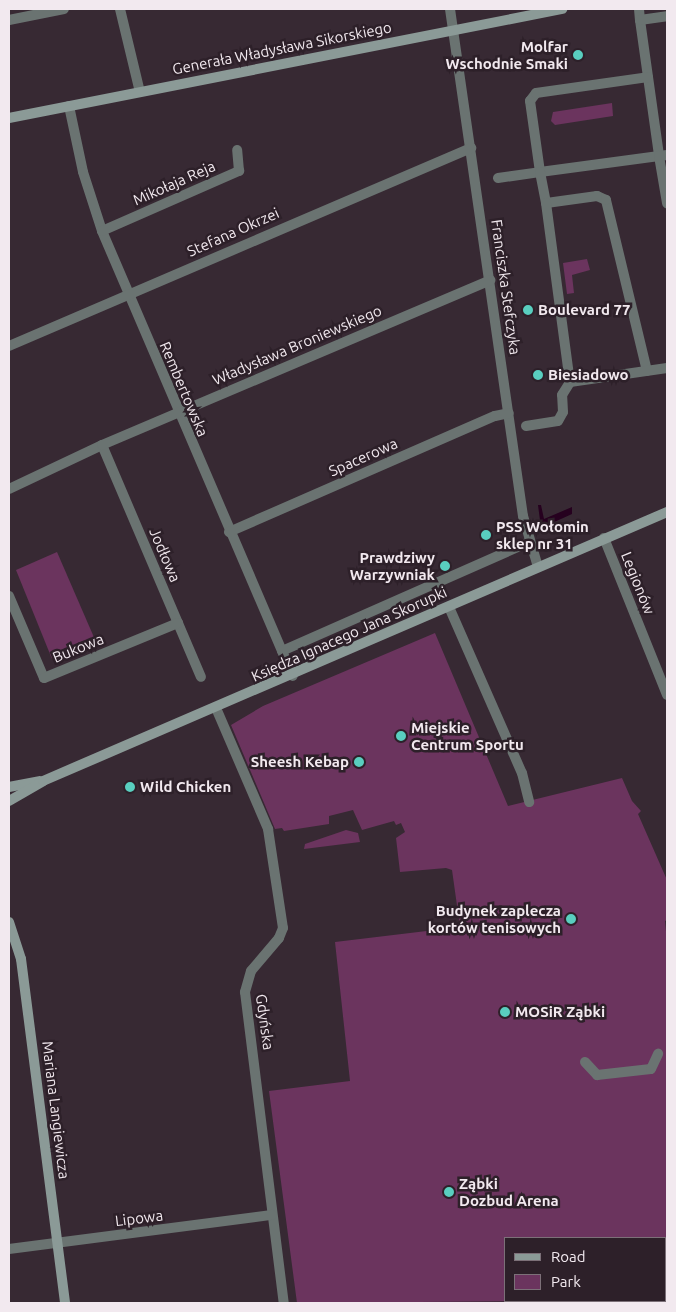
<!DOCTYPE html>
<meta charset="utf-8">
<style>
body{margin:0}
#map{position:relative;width:676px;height:1312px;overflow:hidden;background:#372933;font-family:Ubuntu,sans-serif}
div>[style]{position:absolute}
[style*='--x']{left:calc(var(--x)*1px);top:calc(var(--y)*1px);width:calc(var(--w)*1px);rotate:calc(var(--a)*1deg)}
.green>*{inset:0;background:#6b345e}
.water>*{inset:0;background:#26011f}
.street>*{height:10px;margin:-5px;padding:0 5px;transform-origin:5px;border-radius:5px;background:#6a7371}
.secondary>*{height:10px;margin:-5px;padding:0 5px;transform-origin:5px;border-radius:5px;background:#8b9a97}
.dots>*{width:14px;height:14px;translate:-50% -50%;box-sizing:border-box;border:2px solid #2d2029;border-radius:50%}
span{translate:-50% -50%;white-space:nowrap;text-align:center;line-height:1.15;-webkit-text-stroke:5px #2d2029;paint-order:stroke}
.poi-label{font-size:15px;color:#f2e9ef;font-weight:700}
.right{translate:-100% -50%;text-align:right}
.left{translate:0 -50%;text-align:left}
.street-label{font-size:15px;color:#f2e9ef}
.frame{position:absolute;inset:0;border:10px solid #f2e9ef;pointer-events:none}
.legend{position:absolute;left:504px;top:1237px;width:162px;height:65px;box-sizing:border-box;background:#2d2029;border:1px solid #7c7078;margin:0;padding:6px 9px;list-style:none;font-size:15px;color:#f2e9ef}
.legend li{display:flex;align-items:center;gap:10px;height:25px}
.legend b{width:25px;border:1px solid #7c7078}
</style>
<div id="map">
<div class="green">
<i style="clip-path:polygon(612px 103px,613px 116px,555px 125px,551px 121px,553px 112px)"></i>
<i style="clip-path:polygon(587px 259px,590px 270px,572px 275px,574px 293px,567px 294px,563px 263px)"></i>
<i style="clip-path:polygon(57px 552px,96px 642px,52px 659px,16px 570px)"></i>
<i style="clip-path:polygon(435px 633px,508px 806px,622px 778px,632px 801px,641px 811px,638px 814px,667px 880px,667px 920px,665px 921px,667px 942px,667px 1279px,665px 1279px,665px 1238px,505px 1238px,505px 1301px,557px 1301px,297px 1303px,269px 1091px,350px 1081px,335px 942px,460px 927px,452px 870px,446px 868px,400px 872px,396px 838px,405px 832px,401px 823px,396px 825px,394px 821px,362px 830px,353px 810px,329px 816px,329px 824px,284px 831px,282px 828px,275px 829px,231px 725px,263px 706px)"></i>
<i style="clip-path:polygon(346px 830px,358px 833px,360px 842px,304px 849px,305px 844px)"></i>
</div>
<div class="water">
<i style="clip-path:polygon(538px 505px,541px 505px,544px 519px,572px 507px,572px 514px,541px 528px)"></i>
</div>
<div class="street">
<i style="--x:120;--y:9;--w:85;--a:76.5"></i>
<i style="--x:450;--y:9;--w:512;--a:81.81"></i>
<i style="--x:523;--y:516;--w:53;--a:73.6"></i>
<i style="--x:639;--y:9;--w:11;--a:85"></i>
<i style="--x:640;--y:20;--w:137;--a:82"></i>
<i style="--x:659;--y:156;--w:120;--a:172.3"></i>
<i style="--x:540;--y:172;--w:72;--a:-98"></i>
<i style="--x:530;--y:101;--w:10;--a:-53"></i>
<i style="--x:536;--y:93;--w:113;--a:-8.1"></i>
<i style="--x:9;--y:20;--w:56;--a:-11.3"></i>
<i style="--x:640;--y:20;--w:27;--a:-8"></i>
<i style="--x:69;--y:106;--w:67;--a:78"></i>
<i style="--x:83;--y:172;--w:62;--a:72.1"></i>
<i style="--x:102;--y:231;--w:484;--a:66.8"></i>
<i style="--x:667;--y:155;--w:8;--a:173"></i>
<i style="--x:659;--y:156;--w:48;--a:80.3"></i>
<i style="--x:498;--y:178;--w:42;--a:-8.1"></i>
<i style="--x:540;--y:172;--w:32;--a:79"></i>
<i style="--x:102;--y:231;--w:150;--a:-23.7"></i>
<i style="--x:239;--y:171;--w:21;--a:-95"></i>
<i style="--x:9;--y:346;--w:503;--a:-23.2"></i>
<i style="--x:647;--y:371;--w:176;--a:-103.5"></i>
<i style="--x:606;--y:200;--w:10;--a:-156"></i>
<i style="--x:597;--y:196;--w:51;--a:172.2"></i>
<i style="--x:546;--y:203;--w:181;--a:82.4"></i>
<i style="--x:570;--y:382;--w:98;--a:-8.2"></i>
<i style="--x:526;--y:426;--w:32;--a:-9"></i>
<i style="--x:558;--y:421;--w:10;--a:-61"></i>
<i style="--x:563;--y:412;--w:17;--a:-93"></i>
<i style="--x:562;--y:395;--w:15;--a:-58"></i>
<i style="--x:102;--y:445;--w:252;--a:66.9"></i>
<i style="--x:9;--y:489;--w:103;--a:-25.3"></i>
<i style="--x:102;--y:445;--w:422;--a:-23"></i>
<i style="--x:229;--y:532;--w:290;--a:-23.6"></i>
<i style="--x:495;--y:416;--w:14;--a:-12"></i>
<i style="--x:604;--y:538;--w:169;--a:68.1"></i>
<i style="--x:9;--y:596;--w:89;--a:66.9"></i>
<i style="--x:44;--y:678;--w:145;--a:-22.3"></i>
<i style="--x:449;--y:607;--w:181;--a:66.3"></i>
<i style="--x:522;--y:773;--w:30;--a:76"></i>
<i style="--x:282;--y:651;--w:270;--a:-23.8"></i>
<i style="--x:216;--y:708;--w:132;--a:66.7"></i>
<i style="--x:268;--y:829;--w:100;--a:81.4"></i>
<i style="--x:283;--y:928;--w:11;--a:112"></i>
<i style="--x:279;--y:938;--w:43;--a:130.3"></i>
<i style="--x:251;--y:971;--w:22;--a:106"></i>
<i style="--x:245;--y:992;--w:313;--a:82.9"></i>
<i style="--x:585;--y:1062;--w:18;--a:47"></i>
<i style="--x:597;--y:1075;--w:54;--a:-6.3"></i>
<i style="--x:651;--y:1069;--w:17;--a:-65"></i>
<i style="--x:9;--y:1249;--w:265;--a:-7.4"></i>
<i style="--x:665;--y:1287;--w:2;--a:-27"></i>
<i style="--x:572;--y:1303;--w:20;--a:-6"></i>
</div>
<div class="secondary">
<i style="--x:9;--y:118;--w:564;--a:-11.15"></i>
<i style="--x:9;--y:787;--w:31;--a:-11"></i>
<i style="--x:9;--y:801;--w:39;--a:-30"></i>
<i style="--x:43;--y:781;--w:680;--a:-23.32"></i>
<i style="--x:9;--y:922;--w:39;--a:72"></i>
<i style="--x:21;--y:959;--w:347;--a:82.7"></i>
</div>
<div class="dots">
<i style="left:578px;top:55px;background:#59cebf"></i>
<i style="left:528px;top:310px;background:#59cebf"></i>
<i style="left:538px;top:375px;background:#59cebf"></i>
<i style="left:486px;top:535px;background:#59cebf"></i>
<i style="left:445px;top:566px;background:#59cebf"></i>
<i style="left:401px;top:736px;background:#59cebf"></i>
<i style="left:359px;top:762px;background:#59cebf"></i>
<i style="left:130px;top:787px;background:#59cebf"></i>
<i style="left:571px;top:919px;background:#59cebf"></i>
<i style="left:505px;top:1012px;background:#59cebf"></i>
<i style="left:449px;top:1192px;background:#59cebf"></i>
</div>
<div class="poi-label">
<span class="right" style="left:568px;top:55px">Molfar<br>Wschodnie Smaki</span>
<span class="left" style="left:538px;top:310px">Boulevard 77</span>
<span class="left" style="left:548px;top:375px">Biesiadowo</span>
<span class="left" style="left:496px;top:535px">PSS Wołomin<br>sklep nr 31</span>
<span class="right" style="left:435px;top:566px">Prawdziwy<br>Warzywniak</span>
<span class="left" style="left:411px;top:736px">Miejskie<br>Centrum Sportu</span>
<span class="right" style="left:349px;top:762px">Sheesh Kebap</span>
<span class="left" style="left:140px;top:787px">Wild Chicken</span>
<span class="right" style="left:561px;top:919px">Budynek zaplecza<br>kortów tenisowych</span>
<span class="left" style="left:515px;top:1012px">MOSiR Ząbki</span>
<span class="left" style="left:459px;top:1192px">Ząbki<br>Dozbud Arena</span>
</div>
<div class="street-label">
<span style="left:282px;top:48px;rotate:-11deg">Generała Władysława Sikorskiego</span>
<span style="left:174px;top:183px;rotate:-24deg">Mikołaja Reja</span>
<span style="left:233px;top:232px;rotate:-24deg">Stefana Okrzei</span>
<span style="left:506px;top:287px;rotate:82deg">Franciszka Stefczyka</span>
<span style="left:297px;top:345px;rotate:-23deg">Władysława Broniewskiego</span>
<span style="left:184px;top:389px;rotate:67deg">Rembertowska</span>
<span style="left:363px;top:457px;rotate:-24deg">Spacerowa</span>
<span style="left:165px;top:555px;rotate:67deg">Jodłowa</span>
<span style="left:638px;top:583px;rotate:68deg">Legionów</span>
<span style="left:349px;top:634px;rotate:-24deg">Księdza Ignacego Jana Skorupki</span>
<span style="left:78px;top:648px;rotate:-22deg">Bukowa</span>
<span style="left:265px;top:1022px;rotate:82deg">Gdyńska</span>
<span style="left:56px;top:1110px;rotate:83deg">Mariana Langiewicza</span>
<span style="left:139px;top:1218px;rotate:-7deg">Lipowa</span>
</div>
<div class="frame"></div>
<ul class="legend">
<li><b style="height:6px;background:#8b9a97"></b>Road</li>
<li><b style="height:14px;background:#6b345e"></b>Park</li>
</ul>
</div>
